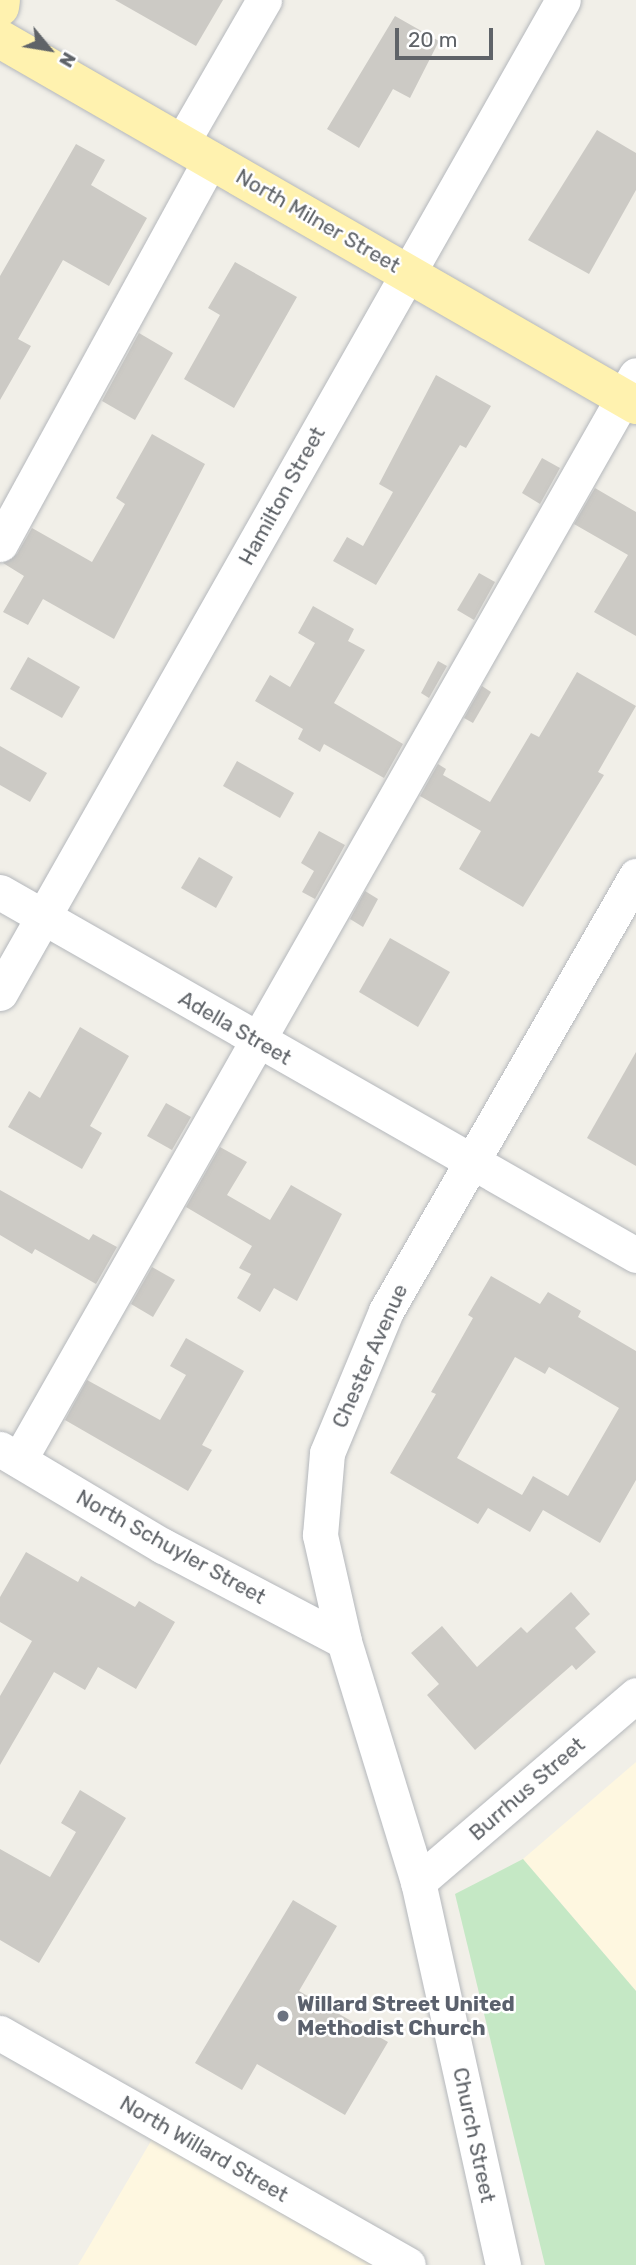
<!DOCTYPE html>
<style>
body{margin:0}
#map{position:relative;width:636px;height:2265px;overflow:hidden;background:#f1efe8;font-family:Rubik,sans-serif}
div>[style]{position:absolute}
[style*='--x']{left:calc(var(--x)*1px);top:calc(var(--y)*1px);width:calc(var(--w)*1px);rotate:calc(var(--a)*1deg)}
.commercial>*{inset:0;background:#fef7e0}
.green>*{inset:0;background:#c5e8c5}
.building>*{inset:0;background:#cccac5}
.roads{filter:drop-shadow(0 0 2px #b5b8bc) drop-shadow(0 0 2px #b5b8bc)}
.minor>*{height:35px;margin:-17.5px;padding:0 17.5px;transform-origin:17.5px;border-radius:17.5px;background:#fff}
.major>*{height:38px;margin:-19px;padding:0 19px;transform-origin:19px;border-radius:19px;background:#fff2af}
.dots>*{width:19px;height:19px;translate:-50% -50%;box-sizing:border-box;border:4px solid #fff;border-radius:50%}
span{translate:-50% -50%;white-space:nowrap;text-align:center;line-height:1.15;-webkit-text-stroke:5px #fff;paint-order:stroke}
.street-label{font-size:21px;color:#5f6368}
.worship-label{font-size:21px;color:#5b616d;font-weight:700}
.left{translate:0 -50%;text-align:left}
.north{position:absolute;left:14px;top:14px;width:70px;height:70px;-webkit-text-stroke:5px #fff;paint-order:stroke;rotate:120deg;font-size:19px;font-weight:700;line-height:28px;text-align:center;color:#5f6368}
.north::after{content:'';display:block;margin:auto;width:24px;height:32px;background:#5f6368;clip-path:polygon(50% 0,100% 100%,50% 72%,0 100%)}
.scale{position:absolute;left:395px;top:28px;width:98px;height:32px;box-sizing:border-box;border:4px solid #5f6368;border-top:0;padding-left:9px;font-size:21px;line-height:24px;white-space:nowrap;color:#5f6368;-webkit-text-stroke:5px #fff;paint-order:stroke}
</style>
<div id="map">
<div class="commercial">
<i style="clip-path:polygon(636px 1762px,636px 1991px,523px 1859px)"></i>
<i style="clip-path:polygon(161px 2124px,408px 2265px,78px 2265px)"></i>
</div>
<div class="green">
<i style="clip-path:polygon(523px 1859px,636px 1991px,636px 2265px,545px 2265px,455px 1894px)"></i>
</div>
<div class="building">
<i style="clip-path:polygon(115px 0,223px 0,196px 46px)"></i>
<i style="clip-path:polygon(395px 16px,439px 41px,410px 98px,393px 89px,359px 148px,327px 129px)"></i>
<i style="clip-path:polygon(597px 130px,636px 153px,636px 190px,589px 274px,528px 240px)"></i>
<i style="clip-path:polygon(76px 144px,105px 160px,91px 185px,147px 218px,109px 286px,63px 260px,18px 339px,31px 346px,0 400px,0 276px)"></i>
<i style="clip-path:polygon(235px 262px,297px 297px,234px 408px,184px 379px,220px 315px,208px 308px)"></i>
<i style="clip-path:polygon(139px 333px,173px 353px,135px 420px,102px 401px)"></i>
<i style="clip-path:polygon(436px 375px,491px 406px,466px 448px,460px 445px,376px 585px,333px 561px,347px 537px,363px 546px,393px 492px,379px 484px)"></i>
<i style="clip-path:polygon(152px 434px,205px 464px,114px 639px,43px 599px,28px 625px,3px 612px,24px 576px,3px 563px,17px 554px,32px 528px,92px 562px,125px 504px,116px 498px)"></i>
<i style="clip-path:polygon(542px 458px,560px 468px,540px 504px,522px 493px)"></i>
<i style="clip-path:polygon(595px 488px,636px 512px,636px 636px,594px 612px,628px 555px,574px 524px)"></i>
<i style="clip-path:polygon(479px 573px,495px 582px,474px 620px,457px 610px)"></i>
<i style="clip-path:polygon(313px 606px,354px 629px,348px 641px,365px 650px,334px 703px,403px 744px,384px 778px,324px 744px,320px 752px,298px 739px,303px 729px,255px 701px,270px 675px,290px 687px,315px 643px,298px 633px)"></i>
<i style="clip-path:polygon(28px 657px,80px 687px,62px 718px,10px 689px)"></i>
<i style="clip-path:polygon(438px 661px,447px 666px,429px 698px,421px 693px)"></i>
<i style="clip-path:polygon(577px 672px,636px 706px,598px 772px,604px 775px,523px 907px,459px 869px,481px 831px,420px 796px,438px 764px,446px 769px,443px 775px,490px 802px,531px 733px,539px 737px)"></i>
<i style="clip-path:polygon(482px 686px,491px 692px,473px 723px,464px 718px)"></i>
<i style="clip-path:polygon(0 746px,47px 773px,30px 802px,0 785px)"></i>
<i style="clip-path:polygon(237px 761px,294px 793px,280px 818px,223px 786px)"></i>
<i style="clip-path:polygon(319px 831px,345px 845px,315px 899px,302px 892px,314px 871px,301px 863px)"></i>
<i style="clip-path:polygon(199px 857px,233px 877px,216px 908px,181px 888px)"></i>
<i style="clip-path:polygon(365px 891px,378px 899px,363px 927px,350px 919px)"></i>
<i style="clip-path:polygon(390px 938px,450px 972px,418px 1027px,359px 992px)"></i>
<i style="clip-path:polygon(80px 1027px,129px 1056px,90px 1126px,102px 1133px,82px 1169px,8px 1127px,29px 1091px,40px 1098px)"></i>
<i style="clip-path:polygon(636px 1052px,636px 1166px,587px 1138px)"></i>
<i style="clip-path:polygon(166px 1103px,191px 1117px,172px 1150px,147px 1136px)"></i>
<i style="clip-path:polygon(220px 1147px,247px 1162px,227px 1195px,270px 1220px,291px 1185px,342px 1214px,297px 1301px,274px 1288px,260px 1312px,237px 1298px,251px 1274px,239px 1268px,252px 1246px,186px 1207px)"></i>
<i style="clip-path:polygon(0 1190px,89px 1240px,93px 1234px,117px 1247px,96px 1284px,35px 1249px,32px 1254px,0 1235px)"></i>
<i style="clip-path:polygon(152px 1267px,175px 1280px,153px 1317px,131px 1304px)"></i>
<i style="clip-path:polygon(evenodd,491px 1276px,540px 1304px,548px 1292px,581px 1311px,578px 1317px,636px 1351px,636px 1480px,600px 1543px,543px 1510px,530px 1532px,488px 1508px,478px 1524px,390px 1473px,436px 1394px,431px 1392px,473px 1318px,468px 1315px,491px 1276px,515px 1357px,545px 1374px,549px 1367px,619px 1408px,568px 1496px,533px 1476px,522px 1495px,457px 1458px,515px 1357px)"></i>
<i style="clip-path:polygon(186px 1338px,244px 1371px,202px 1445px,212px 1450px,188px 1491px,65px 1420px,87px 1380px,160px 1420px,186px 1375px,170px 1366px)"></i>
<i style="clip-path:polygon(26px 1552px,78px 1582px,81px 1576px,135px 1607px,139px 1601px,175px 1622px,136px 1689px,98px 1667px,85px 1690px,54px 1672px,0 1765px,0 1696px,32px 1641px,0 1622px,0 1597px)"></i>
<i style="clip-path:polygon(571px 1592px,590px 1614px,575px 1628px,596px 1652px,576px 1670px,572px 1665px,475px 1750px,427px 1695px,439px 1684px,411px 1653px,442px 1626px,477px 1667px,521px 1627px,527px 1633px)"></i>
<i style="clip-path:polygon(80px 1790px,126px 1818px,39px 1963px,0 1940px,0 1849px,50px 1877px,76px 1832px,61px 1823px)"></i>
<i style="clip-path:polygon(293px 1900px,337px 1926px,299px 1991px,388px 2042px,345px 2115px,257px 2064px,242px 2090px,195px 2063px)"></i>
</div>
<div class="roads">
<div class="minor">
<i style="--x:182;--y:142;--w:164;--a:-60"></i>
<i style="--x:0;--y:544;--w:439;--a:-61.3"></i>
<i style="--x:0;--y:892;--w:732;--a:29.72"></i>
<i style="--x:0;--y:993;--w:1141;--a:-60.45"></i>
<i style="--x:0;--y:1449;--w:190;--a:30.8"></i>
<i style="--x:163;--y:1546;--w:204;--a:27.7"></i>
<i style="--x:19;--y:1460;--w:1248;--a:-60.37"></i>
<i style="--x:418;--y:1882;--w:287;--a:-40.6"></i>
<i style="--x:0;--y:2033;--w:469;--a:29.6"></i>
<i style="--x:503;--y:2265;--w:392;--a:-102.5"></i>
<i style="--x:418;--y:1882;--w:252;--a:-107.1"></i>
<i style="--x:344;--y:1641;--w:109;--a:-102.8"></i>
<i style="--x:320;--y:1535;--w:82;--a:-85.1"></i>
<i style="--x:327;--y:1453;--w:154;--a:-67.4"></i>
<i style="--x:386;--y:1311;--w:502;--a:-60.11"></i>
</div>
<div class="major">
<i style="--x:0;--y:7;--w:7;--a:-82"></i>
<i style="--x:0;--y:39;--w:734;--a:29.92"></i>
</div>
</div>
<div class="dots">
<i style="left:283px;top:2016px;background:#6b7280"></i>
</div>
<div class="street-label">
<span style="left:318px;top:221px;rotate:30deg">North Milner Street</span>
<span style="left:282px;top:496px;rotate:-61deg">Hamilton Street</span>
<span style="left:235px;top:1028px;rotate:30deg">Adella Street</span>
<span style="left:370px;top:1356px;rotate:-66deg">Chester Avenue</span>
<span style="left:171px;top:1547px;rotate:29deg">North Schuyler Street</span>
<span style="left:527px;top:1789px;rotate:-41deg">Burrhus Street</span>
<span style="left:474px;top:2135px;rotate:78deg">Church Street</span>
<span style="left:204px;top:2149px;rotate:30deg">North Willard Street</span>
</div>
<div class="worship-label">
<span class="left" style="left:297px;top:2016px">Willard Street United<br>Methodist Church</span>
</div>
<div class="north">N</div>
<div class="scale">20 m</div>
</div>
